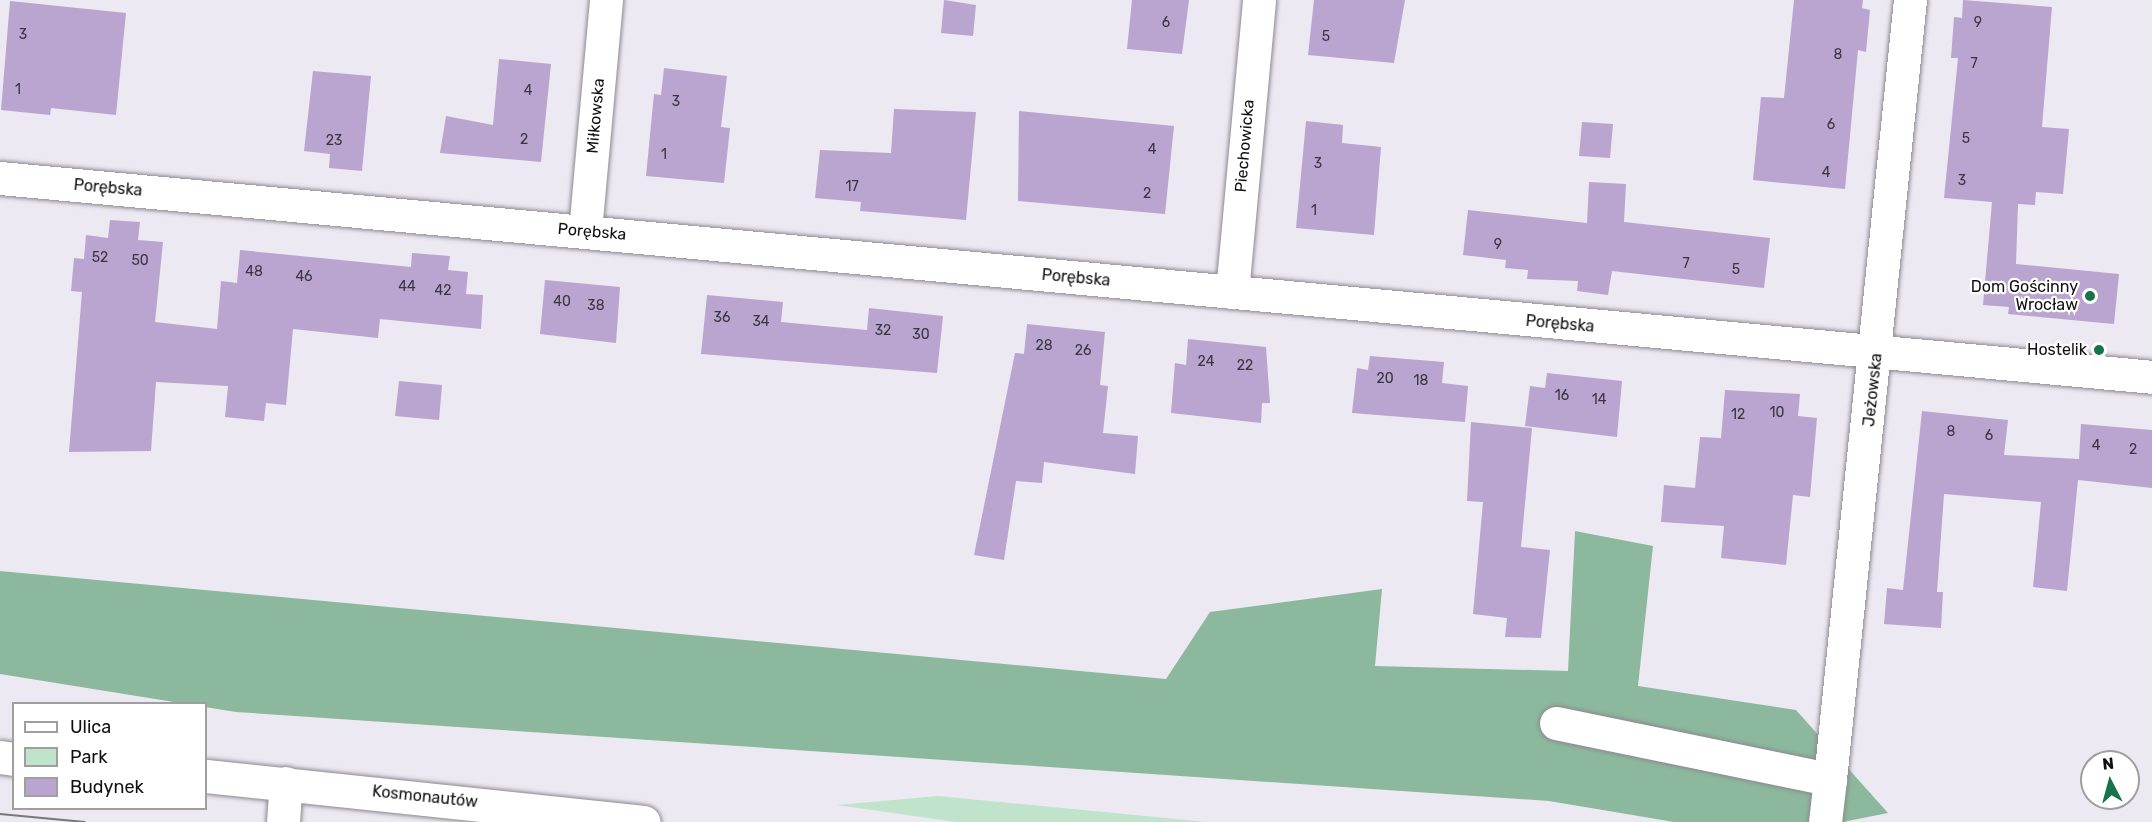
<!DOCTYPE html>
<meta charset="utf-8">
<style>
body{margin:0}
#map{position:relative;width:2152px;height:822px;overflow:hidden;background:#ede9f2;font-family:Rubik,sans-serif}
div>[style]{position:absolute}
[style*='--x']{left:calc(var(--x)*1px);top:calc(var(--y)*1px);width:calc(var(--w)*1px);rotate:calc(var(--a)*1deg)}
.green>*{inset:0;background:#c0e3cc}
.forest>*{inset:0;background:#8cb99d}
.building>*{inset:0;background:#b9a5cf}
.roads{filter:drop-shadow(0 0 2px #8c8890) drop-shadow(0 0 2px #8c8890)}
.minor>*{height:33px;margin:-16.5px;padding:0 16.5px;transform-origin:16.5px;border-radius:16.5px;background:#fff}
.major>*{height:33px;margin:-16.5px;padding:0 16.5px;transform-origin:16.5px;border-radius:16.5px;background:#fff}
.tram>*{height:1.5px;margin:-0.75px;padding:0 0.75px;transform-origin:0.75px;border-radius:0.75px;background:#79767c}
.dots>*{width:16px;height:16px;translate:-50% -50%;box-sizing:border-box;border:3px solid #fff;border-radius:50%}
span{translate:-50% -50%;white-space:nowrap;text-align:center;line-height:1.15;-webkit-text-stroke:4.5px #fff;paint-order:stroke}
.number-label{font-size:14px;color:#3b3441}
.number-label span{-webkit-text-stroke-width:0}
.street-label{font-size:16px;color:#110f12}
.poi-label{font-size:16px;color:#110f12}
.right{translate:-100% -50%;text-align:right}
.legend{position:absolute;left:12px;top:702px;width:195px;height:108px;box-sizing:border-box;background:#fff;border:2px solid #a09fa0;margin:0;padding:8px 10px;list-style:none;font-size:18px;color:#110f12}
.legend li{display:flex;align-items:center;gap:12px;height:30px}
.legend b{width:30px;border:2px solid #a09fa0}
.north{position:absolute;left:2080px;top:750px;width:60px;height:60px;box-sizing:border-box;background:#fff;border:2px solid #a09fa0;border-radius:50%;rotate:354deg;font-size:16px;font-weight:700;line-height:24px;text-align:center;color:#110f12}
.north::after{content:'';display:block;margin:auto;width:21px;height:27px;background:#197348;clip-path:polygon(50% 0,100% 100%,50% 72%,0 100%)}
</style>
<div id="map">
<div class="green">
<i style="clip-path:polygon(938px 796px,1207px 822px,956px 822px,837px 805px)"></i>
</div>
<div class="forest">
<i style="clip-path:polygon(1575px 531px,1653px 546px,1638px 686px,1796px 710px,1888px 813px,1843px 822px,1674px 822px,1549px 801px,236px 712px,0 674px,0 571px,1166px 679px,1210px 612px,1382px 589px,1375px 666px,1568px 671px)"></i>
</div>
<div class="building">
<i style="clip-path:polygon(944px 0,976px 5px,973px 36px,941px 33px)"></i>
<i style="clip-path:polygon(1132px 0,1189px 0,1182px 54px,1127px 49px)"></i>
<i style="clip-path:polygon(1314px 0,1405px 0,1394px 63px,1308px 55px)"></i>
<i style="clip-path:polygon(1794px 0,1863px 0,1862px 8px,1870px 10px,1866px 52px,1858px 50px,1845px 189px,1753px 180px,1761px 97px,1784px 98px)"></i>
<i style="clip-path:polygon(1963px 0,2052px 7px,2042px 127px,2069px 129px,2063px 194px,2036px 192px,2035px 205px,2018px 204px,2016px 264px,2119px 274px,2114px 324px,2008px 314px,2009px 307px,1983px 305px,1992px 202px,1944px 198px,1958px 58px,1951px 58px,1954px 17px,1962px 18px)"></i>
<i style="clip-path:polygon(10px 1px,126px 13px,116px 115px,51px 108px,50px 115px,1px 110px)"></i>
<i style="clip-path:polygon(499px 59px,551px 64px,541px 162px,440px 153px,446px 116px,493px 125px)"></i>
<i style="clip-path:polygon(664px 68px,727px 76px,721px 127px,730px 128px,724px 183px,646px 176px,654px 94px,661px 95px)"></i>
<i style="clip-path:polygon(313px 71px,371px 76px,362px 171px,329px 168px,330px 154px,304px 151px)"></i>
<i style="clip-path:polygon(894px 109px,976px 112px,966px 220px,860px 211px,861px 202px,815px 198px,820px 150px,891px 153px)"></i>
<i style="clip-path:polygon(1019px 111px,1174px 126px,1165px 214px,1018px 201px)"></i>
<i style="clip-path:polygon(1306px 121px,1343px 125px,1342px 143px,1381px 147px,1374px 235px,1296px 228px)"></i>
<i style="clip-path:polygon(1582px 122px,1613px 124px,1610px 158px,1579px 156px)"></i>
<i style="clip-path:polygon(1589px 182px,1626px 184px,1624px 222px,1770px 238px,1764px 288px,1612px 271px,1608px 295px,1577px 291px,1578px 281px,1527px 279px,1528px 270px,1505px 268px,1506px 260px,1463px 255px,1468px 210px,1587px 223px)"></i>
<i style="clip-path:polygon(110px 220px,140px 222px,138px 240px,163px 242px,155px 322px,217px 329px,221px 281px,237px 283px,240px 250px,411px 267px,412px 253px,450px 256px,448px 270px,468px 272px,466px 294px,483px 295px,481px 329px,380px 319px,378px 338px,293px 329px,286px 405px,266px 403px,264px 421px,225px 417px,228px 386px,156px 382px,151px 451px,69px 452px,82px 292px,71px 291px,74px 258px,84px 259px,86px 235px,108px 238px)"></i>
<i style="clip-path:polygon(545px 280px,620px 287px,616px 343px,540px 334px)"></i>
<i style="clip-path:polygon(707px 295px,783px 302px,781px 322px,867px 330px,869px 308px,943px 316px,937px 373px,701px 354px)"></i>
<i style="clip-path:polygon(1027px 324px,1105px 332px,1100px 385px,1108px 386px,1103px 433px,1138px 436px,1135px 474px,1044px 462px,1042px 483px,1016px 481px,1004px 560px,974px 555px,1015px 353px,1024px 354px)"></i>
<i style="clip-path:polygon(1188px 339px,1266px 347px,1270px 403px,1262px 403px,1261px 423px,1171px 413px,1175px 363px,1186px 365px)"></i>
<i style="clip-path:polygon(1370px 356px,1444px 362px,1442px 383px,1468px 386px,1465px 422px,1352px 413px,1357px 368px,1368px 370px)"></i>
<i style="clip-path:polygon(1547px 373px,1622px 381px,1617px 437px,1525px 426px,1530px 386px,1545px 388px)"></i>
<i style="clip-path:polygon(399px 381px,442px 385px,439px 420px,395px 416px)"></i>
<i style="clip-path:polygon(1725px 390px,1800px 394px,1798px 416px,1817px 418px,1810px 497px,1793px 495px,1786px 565px,1721px 558px,1724px 526px,1661px 522px,1664px 485px,1695px 488px,1700px 437px,1721px 438px)"></i>
<i style="clip-path:polygon(1922px 411px,2008px 420px,2004px 455px,2079px 459px,2081px 424px,2152px 430px,2152px 488px,2078px 480px,2067px 591px,2033px 587px,2041px 502px,1944px 494px,1937px 592px,1943px 592px,1941px 628px,1884px 624px,1887px 588px,1903px 590px)"></i>
<i style="clip-path:polygon(1471px 422px,1532px 428px,1521px 547px,1550px 550px,1541px 638px,1505px 637px,1507px 618px,1473px 614px,1483px 502px,1467px 501px)"></i>
</div>
<div class="roads">
<div class="minor">
<i style="--x:0;--y:178;--w:2161;--a:5.28"></i>
<i style="--x:585;--y:231;--w:232;--a:-84.8"></i>
<i style="--x:1232;--y:292;--w:293;--a:-84.7"></i>
<i style="--x:1556;--y:723;--w:280;--a:11.6"></i>
<i style="--x:1830;--y:779;--w:43;--a:96.6"></i>
<i style="--x:1830;--y:779;--w:783;--a:-84.14"></i>
<i style="--x:283;--y:822;--w:39;--a:-86"></i>
</div>
<div class="major">
<i style="--x:0;--y:757;--w:14;--a:8"></i>
<i style="--x:206;--y:776;--w:440;--a:6"></i>
</div>
</div>
<div class="tram">
<i style="--x:0;--y:814;--w:85;--a:5.4"></i>
</div>
<div class="dots">
<i style="left:2090px;top:296px;background:#197348"></i>
<i style="left:2099px;top:350px;background:#197348"></i>
</div>
<div class="number-label">
<span style="left:1166px;top:23px">6</span>
<span style="left:1978px;top:23px">9</span>
<span style="left:23px;top:35px">3</span>
<span style="left:1326px;top:37px">5</span>
<span style="left:1838px;top:55px">8</span>
<span style="left:1974px;top:64px">7</span>
<span style="left:18px;top:90px">1</span>
<span style="left:528px;top:91px">4</span>
<span style="left:676px;top:102px">3</span>
<span style="left:1831px;top:125px">6</span>
<span style="left:1966px;top:139px">5</span>
<span style="left:524px;top:140px">2</span>
<span style="left:334px;top:141px">23</span>
<span style="left:1152px;top:150px">4</span>
<span style="left:664px;top:155px">1</span>
<span style="left:1318px;top:164px">3</span>
<span style="left:1826px;top:173px">4</span>
<span style="left:1962px;top:181px">3</span>
<span style="left:852px;top:187px">17</span>
<span style="left:1147px;top:194px">2</span>
<span style="left:1314px;top:211px">1</span>
<span style="left:1498px;top:245px">9</span>
<span style="left:100px;top:258px">52</span>
<span style="left:140px;top:261px">50</span>
<span style="left:1686px;top:264px">7</span>
<span style="left:1736px;top:270px">5</span>
<span style="left:254px;top:272px">48</span>
<span style="left:304px;top:277px">46</span>
<span style="left:407px;top:287px">44</span>
<span style="left:443px;top:291px">42</span>
<span style="left:562px;top:302px">40</span>
<span style="left:596px;top:306px">38</span>
<span style="left:722px;top:318px">36</span>
<span style="left:761px;top:322px">34</span>
<span style="left:883px;top:331px">32</span>
<span style="left:921px;top:335px">30</span>
<span style="left:1044px;top:346px">28</span>
<span style="left:1083px;top:351px">26</span>
<span style="left:1206px;top:362px">24</span>
<span style="left:1245px;top:366px">22</span>
<span style="left:1385px;top:379px">20</span>
<span style="left:1421px;top:381px">18</span>
<span style="left:1562px;top:396px">16</span>
<span style="left:1599px;top:400px">14</span>
<span style="left:1777px;top:413px">10</span>
<span style="left:1738px;top:415px">12</span>
<span style="left:1951px;top:432px">8</span>
<span style="left:1989px;top:436px">6</span>
<span style="left:2096px;top:446px">4</span>
<span style="left:2133px;top:450px">2</span>
</div>
<div class="street-label">
<span style="left:596px;top:116px;rotate:-85deg">Miłkowska</span>
<span style="left:1245px;top:146px;rotate:-85deg">Piechowicka</span>
<span style="left:108px;top:188px;rotate:5deg">Porębska</span>
<span style="left:592px;top:232px;rotate:5deg">Porębska</span>
<span style="left:1076px;top:278px;rotate:5deg">Porębska</span>
<span style="left:1560px;top:324px;rotate:5deg">Porębska</span>
<span style="left:1873px;top:390px;rotate:-84deg">Jeżowska</span>
<span style="left:425px;top:797px;rotate:6deg">Kosmonautów</span>
</div>
<div class="poi-label">
<span class="right" style="left:2078px;top:296px">Dom Gościnny<br>Wrocław</span>
<span class="right" style="left:2087px;top:350px">Hostelik</span>
</div>
<ul class="legend">
<li><b style="height:8px;background:#fff"></b>Ulica</li>
<li><b style="height:16px;background:#c0e3cc"></b>Park</li>
<li><b style="height:16px;background:#b9a5cf"></b>Budynek</li>
</ul>
<div class="north">N</div>
</div>
